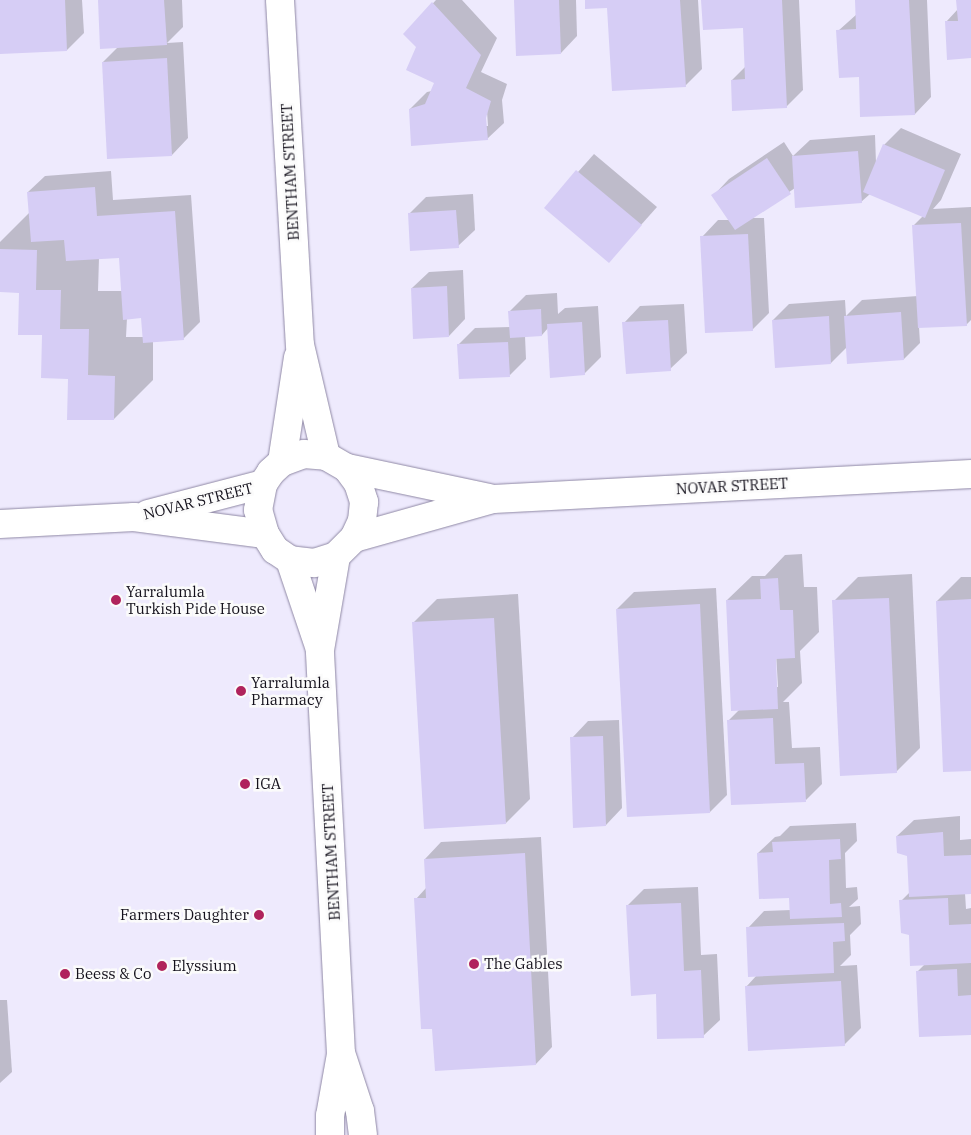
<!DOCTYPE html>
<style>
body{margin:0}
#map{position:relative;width:971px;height:1135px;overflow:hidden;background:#eeeafd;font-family:"IBM Plex Serif",serif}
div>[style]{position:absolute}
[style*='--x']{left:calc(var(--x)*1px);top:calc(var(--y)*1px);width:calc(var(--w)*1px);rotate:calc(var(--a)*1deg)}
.shadow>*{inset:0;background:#0003}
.building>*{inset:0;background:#d6cdf5}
.roads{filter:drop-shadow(0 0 1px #8f88a5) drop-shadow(0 0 1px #8f88a5)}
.street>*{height:28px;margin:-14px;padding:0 14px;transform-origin:14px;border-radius:14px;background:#fff}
.secondary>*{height:28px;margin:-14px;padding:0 14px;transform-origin:14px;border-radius:14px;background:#fff}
.dots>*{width:14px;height:14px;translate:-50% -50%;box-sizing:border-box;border:2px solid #fbfbfb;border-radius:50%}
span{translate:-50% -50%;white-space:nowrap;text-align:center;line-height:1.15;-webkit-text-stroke:5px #fbfbfb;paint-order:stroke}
.street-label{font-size:15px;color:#13101b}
.poi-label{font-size:15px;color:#13101b}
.left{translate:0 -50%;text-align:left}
.right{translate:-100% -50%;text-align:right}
</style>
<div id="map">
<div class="shadow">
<i style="clip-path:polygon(0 0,82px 0,84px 33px,67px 50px,0 53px)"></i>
<i style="clip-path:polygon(99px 0,182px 0,183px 27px,167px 43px,183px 42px,188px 138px,172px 155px,103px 62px,119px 46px)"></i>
<i style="clip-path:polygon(evenodd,436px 0,462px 0,497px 38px,481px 72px,507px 84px,502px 100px,504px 123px,487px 139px,410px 109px,427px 92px,432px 91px,436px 83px,417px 47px,405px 34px,436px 0,484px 111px,487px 111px,488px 126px,485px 126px,484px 111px)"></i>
<i style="clip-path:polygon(515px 0,576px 0,577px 36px,561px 53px)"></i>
<i style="clip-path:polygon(586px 0,698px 0,702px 69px,685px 86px,608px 6px)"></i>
<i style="clip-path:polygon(703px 0,799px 0,803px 90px,786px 107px,732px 80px,746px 66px,744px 27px)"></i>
<i style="clip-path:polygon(856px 0,927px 0,931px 97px,915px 114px,860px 76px,838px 31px,857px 14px)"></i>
<i style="clip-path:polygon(958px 0,971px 0,971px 57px,946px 22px,958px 9px)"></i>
<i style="clip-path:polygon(901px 128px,961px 154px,941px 200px,933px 209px,971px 207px,971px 320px,966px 325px,919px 327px,920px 343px,904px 359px,847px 347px,831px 363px,773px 320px,789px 304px,845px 300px,846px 316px,862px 300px,918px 296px,913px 226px,923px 216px,870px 194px,861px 202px,795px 188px,751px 218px,764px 218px,769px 313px,752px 330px,702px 237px,718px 220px,729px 220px,713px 196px,729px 179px,784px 142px,793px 156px,810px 140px,875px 135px,876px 163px,884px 145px)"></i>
<i style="clip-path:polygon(594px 154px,657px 207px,609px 261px,546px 208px)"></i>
<i style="clip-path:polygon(evenodd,111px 171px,113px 200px,191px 195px,200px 322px,183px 339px,153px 341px,153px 380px,114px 419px,69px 377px,20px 291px,0 291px,0 242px,30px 212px,28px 192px,45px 176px,111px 171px,120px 256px,123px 291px,98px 291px,99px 258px,120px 256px,111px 171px,143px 317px,144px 337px,126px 337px,127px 318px,143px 317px)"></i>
<i style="clip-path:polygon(473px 194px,475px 230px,458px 246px,409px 214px,426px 197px)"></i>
<i style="clip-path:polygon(463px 270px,465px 319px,449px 336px,412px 288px,429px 272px)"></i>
<i style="clip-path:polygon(557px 293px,558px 314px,565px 308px,598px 306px,601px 357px,584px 374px,548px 328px,542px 335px,525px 336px,526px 359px,510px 375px,458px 345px,475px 328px,510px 327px,509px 312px,526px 295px)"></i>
<i style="clip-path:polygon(684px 304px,687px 353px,670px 369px,624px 323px,640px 306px)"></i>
<i style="clip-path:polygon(evenodd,802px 554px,804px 587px,817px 587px,819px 632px,800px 651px,802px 683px,783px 702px,789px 702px,792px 748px,820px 747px,822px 784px,806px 800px,728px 721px,739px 710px,727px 600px,752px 576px,765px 576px,785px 555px,802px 554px,776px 652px,778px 687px,776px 687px,774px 653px,776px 652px)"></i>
<i style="clip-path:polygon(912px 574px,920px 748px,896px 772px,834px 601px,858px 577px)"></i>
<i style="clip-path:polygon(961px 577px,971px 577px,971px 770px,937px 601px)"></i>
<i style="clip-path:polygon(716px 588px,727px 795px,710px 812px,617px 609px,634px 592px)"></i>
<i style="clip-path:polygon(518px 594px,530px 799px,506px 823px,413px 623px,437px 599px)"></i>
<i style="clip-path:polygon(619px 720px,622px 808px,606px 825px,572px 738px,588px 721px)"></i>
<i style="clip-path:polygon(960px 816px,960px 840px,971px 839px,971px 893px,965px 893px,966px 909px,971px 908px,971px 1034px,918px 971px,925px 964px,910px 934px,901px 901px,910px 892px,908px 855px,897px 836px,914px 820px)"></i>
<i style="clip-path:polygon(856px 823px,857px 841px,845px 853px,846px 888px,857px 887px,858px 899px,849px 907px,860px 906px,861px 924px,850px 935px,851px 955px,840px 966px,857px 965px,861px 1028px,844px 1045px,746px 987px,757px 975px,748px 928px,764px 911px,791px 910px,790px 896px,758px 853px,775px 837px,780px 836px,790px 826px)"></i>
<i style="clip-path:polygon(541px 837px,552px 1047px,536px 1064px,434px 1027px,416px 899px,426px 888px,425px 859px,441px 842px)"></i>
<i style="clip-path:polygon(698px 887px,701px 955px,717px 954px,720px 1020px,703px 1036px,657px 993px,627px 906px,644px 889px)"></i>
<i style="clip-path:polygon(0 1000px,7px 1000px,12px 1072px,0 1083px)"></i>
</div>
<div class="building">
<i style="clip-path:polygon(0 0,65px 0,67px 51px,0 54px)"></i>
<i style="clip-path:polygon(98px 0,164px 0,167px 45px,100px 49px)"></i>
<i style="clip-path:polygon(514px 0,559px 0,561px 54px,516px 56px)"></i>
<i style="clip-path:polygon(585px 0,680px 0,686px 87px,612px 91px,607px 8px,585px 9px)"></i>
<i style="clip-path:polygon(701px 0,782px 0,787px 108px,732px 111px,731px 80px,745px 79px,743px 28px,703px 30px)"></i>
<i style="clip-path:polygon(855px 0,909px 0,915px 115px,860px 117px,859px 77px,839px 78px,836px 30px,856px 29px)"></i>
<i style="clip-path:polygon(956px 0,971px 0,971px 58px,947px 60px,945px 21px,958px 21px)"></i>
<i style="clip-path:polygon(432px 2px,481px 55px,466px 88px,491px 101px,486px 118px,488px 140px,411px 146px,409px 109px,425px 104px,434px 83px,406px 70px,416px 47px,403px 34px)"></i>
<i style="clip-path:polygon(167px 58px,172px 156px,107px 159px,102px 62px)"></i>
<i style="clip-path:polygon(883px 144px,945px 170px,925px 218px,863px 192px)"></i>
<i style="clip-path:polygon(858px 151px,862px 203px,795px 208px,792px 156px)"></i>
<i style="clip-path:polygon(767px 158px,791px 194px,735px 230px,711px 195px)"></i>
<i style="clip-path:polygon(576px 170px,642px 225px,609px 263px,544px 208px)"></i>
<i style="clip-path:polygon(95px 187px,97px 216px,175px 211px,184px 340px,143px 343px,141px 318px,123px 320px,119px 258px,66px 261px,64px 240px,31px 242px,27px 192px)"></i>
<i style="clip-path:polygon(456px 210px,459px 248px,410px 251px,408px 213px)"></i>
<i style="clip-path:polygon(961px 223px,967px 326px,918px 328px,912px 225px)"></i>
<i style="clip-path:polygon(748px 234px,753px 331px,705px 333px,700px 236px)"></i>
<i style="clip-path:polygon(0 249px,37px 250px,36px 290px,61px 290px,60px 329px,89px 329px,88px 375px,115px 376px,114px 420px,67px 420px,68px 379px,41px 378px,42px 335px,18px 335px,19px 293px,0 292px)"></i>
<i style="clip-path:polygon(447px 286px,449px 337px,413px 339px,411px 288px)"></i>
<i style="clip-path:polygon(541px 309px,542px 336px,510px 338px,508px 311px)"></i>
<i style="clip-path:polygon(901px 312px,904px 360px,847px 364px,844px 316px)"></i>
<i style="clip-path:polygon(829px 316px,831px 364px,775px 368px,772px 320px)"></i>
<i style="clip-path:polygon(668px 320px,671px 371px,626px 374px,622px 322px)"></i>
<i style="clip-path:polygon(582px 322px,585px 375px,550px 378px,547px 324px)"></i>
<i style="clip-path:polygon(508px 342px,510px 377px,459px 379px,457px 344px)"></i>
<i style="clip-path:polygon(778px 578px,780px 610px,793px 610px,795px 658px,776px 659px,778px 709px,731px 711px,726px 600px,761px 599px,760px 579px)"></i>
<i style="clip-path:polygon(889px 598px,897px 773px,840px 776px,832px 600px)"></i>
<i style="clip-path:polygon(971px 599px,971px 771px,943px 772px,936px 601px)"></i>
<i style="clip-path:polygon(700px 604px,710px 813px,627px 817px,616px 609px)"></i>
<i style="clip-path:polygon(494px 618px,506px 824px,424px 829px,412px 622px)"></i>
<i style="clip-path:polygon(773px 718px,775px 764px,804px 763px,806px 802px,731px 805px,727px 720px)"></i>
<i style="clip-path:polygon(603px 736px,606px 826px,573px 828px,570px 737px)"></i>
<i style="clip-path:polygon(943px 832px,944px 856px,971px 855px,971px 894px,909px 897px,907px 856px,897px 853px,896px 836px)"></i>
<i style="clip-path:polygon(840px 839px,841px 859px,829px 860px,830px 904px,841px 903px,842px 917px,790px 919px,789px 898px,759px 899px,757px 853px,773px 852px,772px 842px)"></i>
<i style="clip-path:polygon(525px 853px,536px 1065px,435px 1071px,432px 1029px,421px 1029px,414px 898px,426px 898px,424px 859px)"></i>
<i style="clip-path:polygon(948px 898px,949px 925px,971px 924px,971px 963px,910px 966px,909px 935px,901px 933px,899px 900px)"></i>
<i style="clip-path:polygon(681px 903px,684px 971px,701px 970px,704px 1038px,657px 1039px,656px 994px,631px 996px,626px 905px)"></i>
<i style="clip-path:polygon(844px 923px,845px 941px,833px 942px,834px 973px,748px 977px,746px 927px)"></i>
<i style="clip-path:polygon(957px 969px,958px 996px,971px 995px,971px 1035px,919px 1037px,916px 971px)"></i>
<i style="clip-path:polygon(841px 981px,845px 1046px,748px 1051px,745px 986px)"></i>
</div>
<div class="roads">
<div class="street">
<i style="--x:290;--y:560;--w:91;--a:71.4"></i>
<i style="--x:342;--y:1056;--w:58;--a:71.9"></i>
<i style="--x:360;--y:1111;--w:24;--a:83"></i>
<i style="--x:330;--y:1135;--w:19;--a:-90"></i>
<i style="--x:330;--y:1116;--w:63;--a:-79.9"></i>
<i style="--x:341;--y:1054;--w:405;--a:-93"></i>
<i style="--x:320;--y:650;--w:95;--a:-80.3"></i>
</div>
<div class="secondary">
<i style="--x:280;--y:0;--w:346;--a:86.7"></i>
<i style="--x:300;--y:345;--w:114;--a:76.8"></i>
<i style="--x:304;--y:454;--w:22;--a:5"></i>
<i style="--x:326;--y:456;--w:24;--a:30"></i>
<i style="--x:347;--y:468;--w:19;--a:54"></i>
<i style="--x:358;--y:483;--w:20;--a:72"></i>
<i style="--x:364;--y:502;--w:19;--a:96"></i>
<i style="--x:362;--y:521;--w:19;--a:115"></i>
<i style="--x:354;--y:538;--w:25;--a:135"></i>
<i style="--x:336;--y:556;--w:23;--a:162"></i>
<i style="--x:314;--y:563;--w:24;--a:-173"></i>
<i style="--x:290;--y:560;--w:18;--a:-146"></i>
<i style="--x:275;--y:550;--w:19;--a:-122"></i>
<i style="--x:265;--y:534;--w:25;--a:-106"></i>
<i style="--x:258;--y:510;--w:26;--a:-79"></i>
<i style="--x:263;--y:484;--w:14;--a:-56"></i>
<i style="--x:271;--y:472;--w:15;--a:-42"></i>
<i style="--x:282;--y:462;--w:23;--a:-20"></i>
<i style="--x:282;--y:462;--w:106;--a:-81.3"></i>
<i style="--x:347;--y:468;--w:145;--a:11.9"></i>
<i style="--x:148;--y:514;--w:119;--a:-14.6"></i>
<i style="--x:0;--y:524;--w:134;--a:-3"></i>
<i style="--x:134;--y:517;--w:132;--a:7.4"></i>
<i style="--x:354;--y:538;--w:144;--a:-15.7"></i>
<i style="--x:493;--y:499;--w:479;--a:-3"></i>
</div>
</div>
<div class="dots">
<i style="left:116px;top:600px;background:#b0235c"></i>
<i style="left:241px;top:691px;background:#b0235c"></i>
<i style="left:245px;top:784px;background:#b0235c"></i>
<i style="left:259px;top:915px;background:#b0235c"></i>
<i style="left:474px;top:964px;background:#b0235c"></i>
<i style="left:162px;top:966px;background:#b0235c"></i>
<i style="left:65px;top:974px;background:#b0235c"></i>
</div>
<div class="street-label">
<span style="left:290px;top:172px;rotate:-93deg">BENTHAM STREET</span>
<span style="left:732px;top:486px;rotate:-3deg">NOVAR STREET</span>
<span style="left:198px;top:501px;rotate:-14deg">NOVAR STREET</span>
<span style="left:331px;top:852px;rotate:-93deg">BENTHAM STREET</span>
</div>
<div class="poi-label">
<span class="left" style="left:126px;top:600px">Yarralumla<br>Turkish Pide House</span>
<span class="left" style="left:251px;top:691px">Yarralumla<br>Pharmacy</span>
<span class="left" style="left:255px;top:784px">IGA</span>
<span class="right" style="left:249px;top:915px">Farmers Daughter</span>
<span class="left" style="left:484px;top:964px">The Gables</span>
<span class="left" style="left:172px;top:966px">Elyssium</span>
<span class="left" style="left:75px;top:974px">Beess &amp; Co</span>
</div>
</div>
